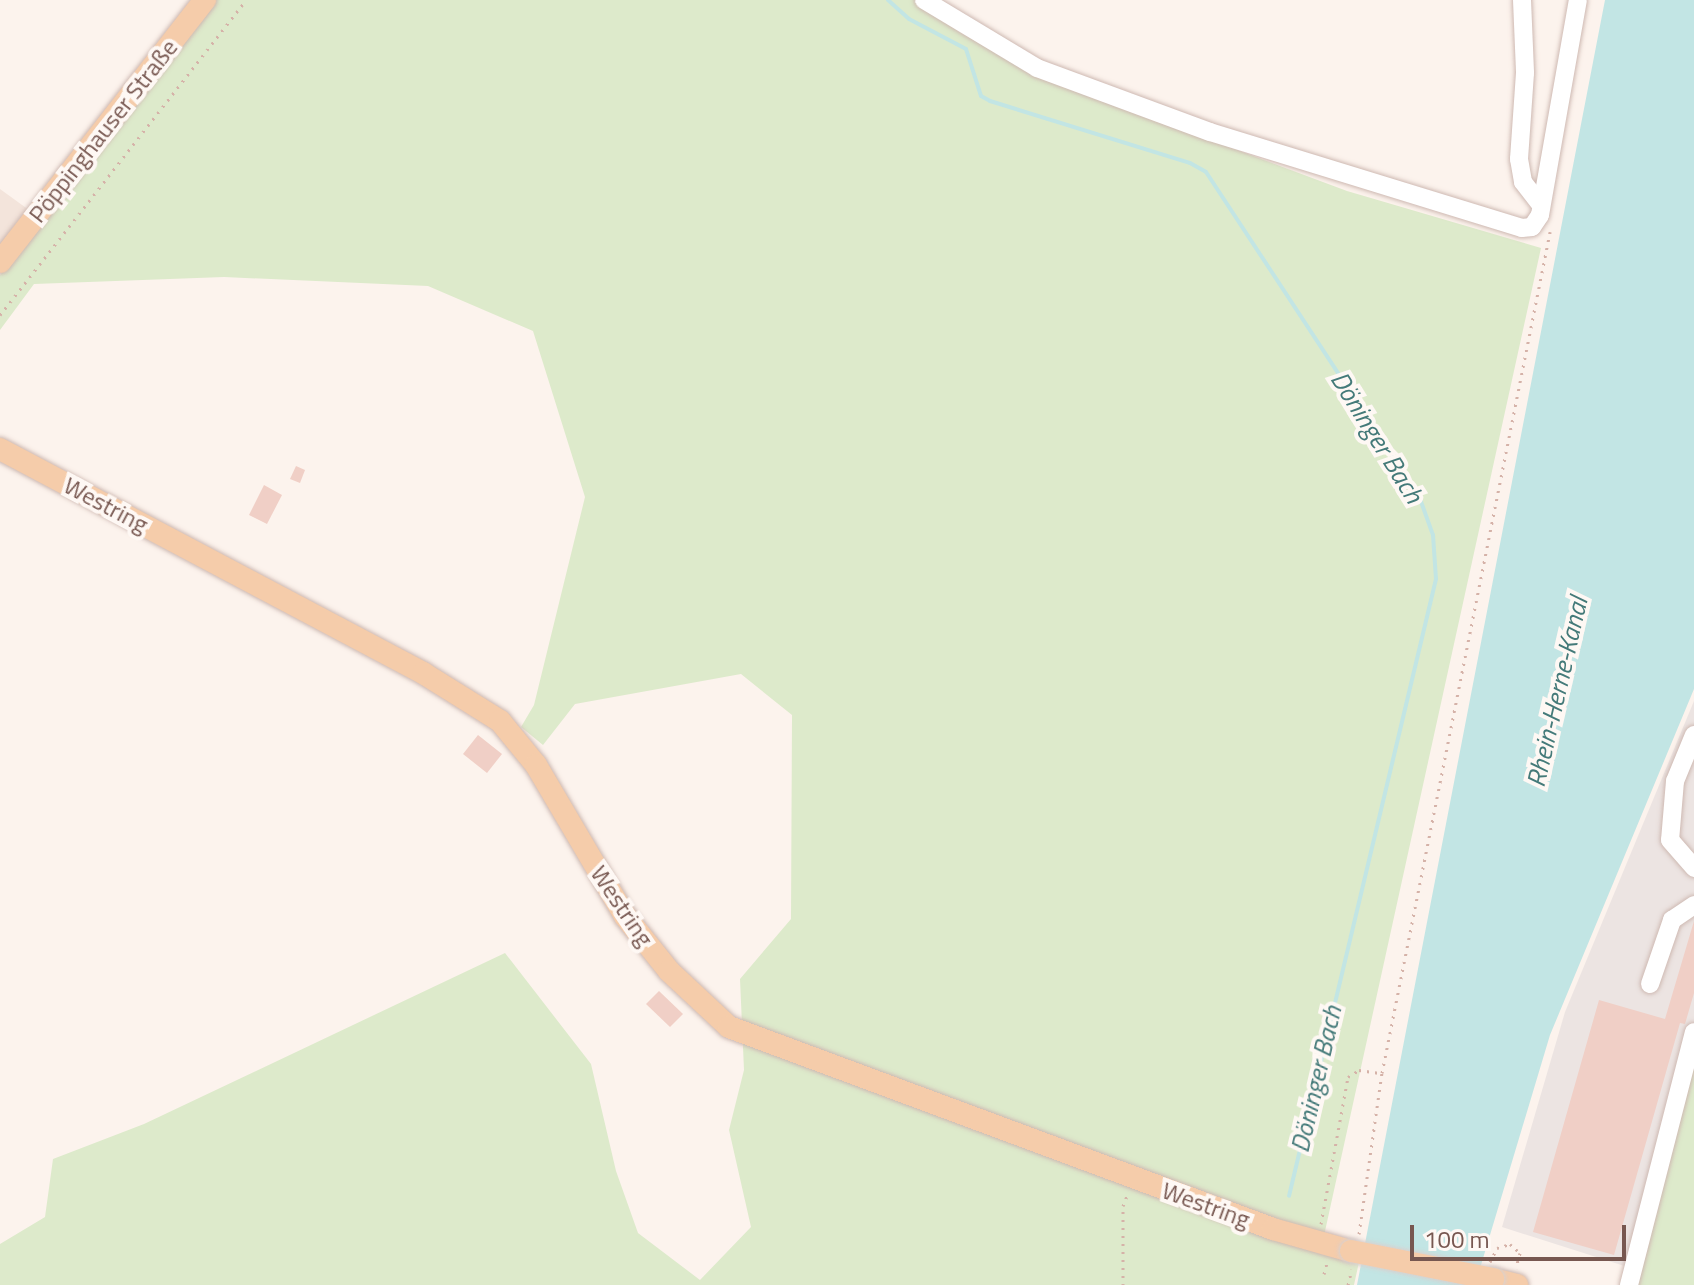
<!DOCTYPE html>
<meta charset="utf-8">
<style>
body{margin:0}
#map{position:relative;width:1694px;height:1285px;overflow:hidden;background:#fcf3ed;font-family:"Titillium Web",sans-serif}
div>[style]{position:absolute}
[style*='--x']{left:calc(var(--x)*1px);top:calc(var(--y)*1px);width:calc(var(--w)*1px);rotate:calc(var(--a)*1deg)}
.residential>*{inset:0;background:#f3e4db}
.industrial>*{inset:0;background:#ece4e2}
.green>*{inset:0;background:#ddeacb}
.water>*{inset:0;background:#c2e5e4}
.stream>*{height:4px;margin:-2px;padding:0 2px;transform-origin:2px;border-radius:2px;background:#c2e5e4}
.building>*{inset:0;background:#f0cfc6}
.path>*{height:3px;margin-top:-1.5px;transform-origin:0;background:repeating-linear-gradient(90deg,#d5b2a8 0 2px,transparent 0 8px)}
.roads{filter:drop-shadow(0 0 2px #ceb9b2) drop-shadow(0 0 2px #ceb9b2)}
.minor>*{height:18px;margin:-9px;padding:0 9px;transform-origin:9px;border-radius:9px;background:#fff}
.major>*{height:22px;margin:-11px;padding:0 11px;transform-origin:11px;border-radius:11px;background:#f5ccaa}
.bridges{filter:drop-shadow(0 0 2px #d9d0ce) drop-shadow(0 0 2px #d9d0ce)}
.major-bridge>*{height:22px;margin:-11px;padding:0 11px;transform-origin:11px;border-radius:11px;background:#f5ccaa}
span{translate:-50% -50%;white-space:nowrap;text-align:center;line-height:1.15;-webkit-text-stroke:8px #fef8f4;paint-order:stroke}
.street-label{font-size:24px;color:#775750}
.water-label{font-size:26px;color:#447a79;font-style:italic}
.scale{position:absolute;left:1410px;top:1225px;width:216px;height:36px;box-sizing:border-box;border:4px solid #775750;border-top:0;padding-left:10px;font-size:24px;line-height:28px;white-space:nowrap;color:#775750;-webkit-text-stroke:6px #fef8f4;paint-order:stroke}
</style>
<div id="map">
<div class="residential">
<i style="clip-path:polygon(0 189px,29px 210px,0 245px)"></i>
</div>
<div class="industrial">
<i style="clip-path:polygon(1694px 701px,1694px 1058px,1637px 1270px,1502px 1227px,1565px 1012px)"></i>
</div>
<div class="green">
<i style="clip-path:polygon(213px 0,917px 0,959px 32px,1035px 74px,1347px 191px,1541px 248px,1320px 1254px,1359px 1262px,1354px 1285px,0 1285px,0 1244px,45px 1217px,53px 1159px,144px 1124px,505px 953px,591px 1064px,616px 1171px,638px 1233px,700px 1280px,751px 1227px,729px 1130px,744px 1070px,740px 979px,791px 919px,792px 715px,741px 674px,575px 704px,543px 745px,521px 727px,534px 705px,585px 497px,533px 331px,428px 286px,224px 277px,34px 284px,0 330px,0 275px)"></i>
<i style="clip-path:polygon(1694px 1058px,1694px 1285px,1635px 1285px)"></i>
</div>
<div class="water">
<i style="clip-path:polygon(1605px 0,1694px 0,1694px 689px,1550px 1035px,1475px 1285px,1357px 1285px)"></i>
</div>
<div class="stream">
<i style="--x:888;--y:0;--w:28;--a:42"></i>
<i style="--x:909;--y:19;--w:64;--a:27.8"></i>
<i style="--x:966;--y:49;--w:49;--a:72.3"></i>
<i style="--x:981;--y:96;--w:10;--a:29"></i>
<i style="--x:990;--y:101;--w:209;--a:17.2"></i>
<i style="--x:1190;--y:163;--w:18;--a:29"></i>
<i style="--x:1206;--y:172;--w:388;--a:56.7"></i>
<i style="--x:1419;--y:496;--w:41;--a:70.3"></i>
<i style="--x:1433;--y:535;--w:44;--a:86.1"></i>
<i style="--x:1436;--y:579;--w:634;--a:103.4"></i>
</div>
<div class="building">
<i style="clip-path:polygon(296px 466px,305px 470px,300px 483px,290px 479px)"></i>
<i style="clip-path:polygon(264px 485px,282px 495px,267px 524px,249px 515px)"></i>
<i style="clip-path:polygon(478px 735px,502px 754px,487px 773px,463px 754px)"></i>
<i style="clip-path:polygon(1694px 921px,1694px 993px,1685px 1024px,1680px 1023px,1614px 1255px,1533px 1232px,1599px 1000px,1665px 1019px)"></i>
<i style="clip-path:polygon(659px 991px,683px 1014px,670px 1027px,646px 1004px)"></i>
</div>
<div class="path">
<i style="--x:0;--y:315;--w:400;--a:-52"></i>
<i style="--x:1321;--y:1224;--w:149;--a:-79.6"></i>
<i style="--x:1348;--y:1077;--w:13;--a:-32"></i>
<i style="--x:1359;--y:1070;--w:21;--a:8"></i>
<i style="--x:1359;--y:1234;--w:163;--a:-81.9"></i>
<i style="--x:1382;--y:1073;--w:858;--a:-78.7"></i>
<i style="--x:1490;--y:1262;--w:16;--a:-63"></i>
<i style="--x:1497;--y:1248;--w:14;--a:-17"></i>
<i style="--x:1510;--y:1244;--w:13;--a:42"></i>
<i style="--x:1520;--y:1253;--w:16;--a:105"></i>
<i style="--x:1324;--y:1274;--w:11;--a:-75"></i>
<i style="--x:1123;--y:1285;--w:79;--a:-90"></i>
<i style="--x:1123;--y:1206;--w:14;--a:-69"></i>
<i style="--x:1348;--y:1285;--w:16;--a:-76"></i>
</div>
<div class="roads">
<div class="minor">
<i style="--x:924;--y:0;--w:132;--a:31"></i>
<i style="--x:1037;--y:68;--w:184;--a:20.3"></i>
<i style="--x:1210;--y:132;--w:326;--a:17.1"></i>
<i style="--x:1522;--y:228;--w:10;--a:-6"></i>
<i style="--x:1532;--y:227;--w:14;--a:-56"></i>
<i style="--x:1540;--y:215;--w:218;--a:-80"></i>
<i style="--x:1522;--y:0;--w:73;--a:87.6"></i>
<i style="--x:1525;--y:73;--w:86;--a:94"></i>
<i style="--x:1519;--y:159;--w:23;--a:80"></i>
<i style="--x:1523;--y:182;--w:29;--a:52"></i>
<i style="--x:1694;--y:735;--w:50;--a:112.4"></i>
<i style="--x:1675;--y:781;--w:59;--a:94.8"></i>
<i style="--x:1670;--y:840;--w:37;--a:49"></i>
<i style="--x:1650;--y:984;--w:68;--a:-71"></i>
<i style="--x:1672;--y:920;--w:27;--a:-34"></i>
<i style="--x:1629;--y:1285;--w:261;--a:-75.6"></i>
</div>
<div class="major">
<i style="--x:0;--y:262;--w:333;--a:-52"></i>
<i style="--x:0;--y:449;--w:479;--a:27.9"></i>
<i style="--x:423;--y:673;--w:91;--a:31.9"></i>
<i style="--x:500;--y:721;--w:57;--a:50.7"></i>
<i style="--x:536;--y:765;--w:175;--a:59.5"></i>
<i style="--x:625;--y:916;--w:70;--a:51.3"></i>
<i style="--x:669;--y:971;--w:82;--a:43"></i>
<i style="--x:729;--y:1027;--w:580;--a:20.37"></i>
<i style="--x:1273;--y:1229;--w:81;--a:15.8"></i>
<i style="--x:1493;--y:1279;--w:25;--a:14"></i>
</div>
</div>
<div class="bridges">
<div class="major-bridge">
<i style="--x:1351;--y:1251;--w:145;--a:11.2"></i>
</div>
</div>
<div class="street-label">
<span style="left:103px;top:131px;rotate:-52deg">Pöppinghauser Straße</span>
<span style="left:106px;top:505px;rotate:28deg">Westring</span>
<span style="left:622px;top:906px;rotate:56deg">Westring</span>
<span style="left:1206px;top:1205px;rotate:20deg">Westring</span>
</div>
<div class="water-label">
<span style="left:1377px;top:437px;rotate:58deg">Döninger Bach</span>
<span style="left:1557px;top:692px;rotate:-77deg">Rhein-Herne-Kanal</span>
<span style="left:1316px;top:1079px;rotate:-77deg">Döninger Bach</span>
</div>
<div class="scale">100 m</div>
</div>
